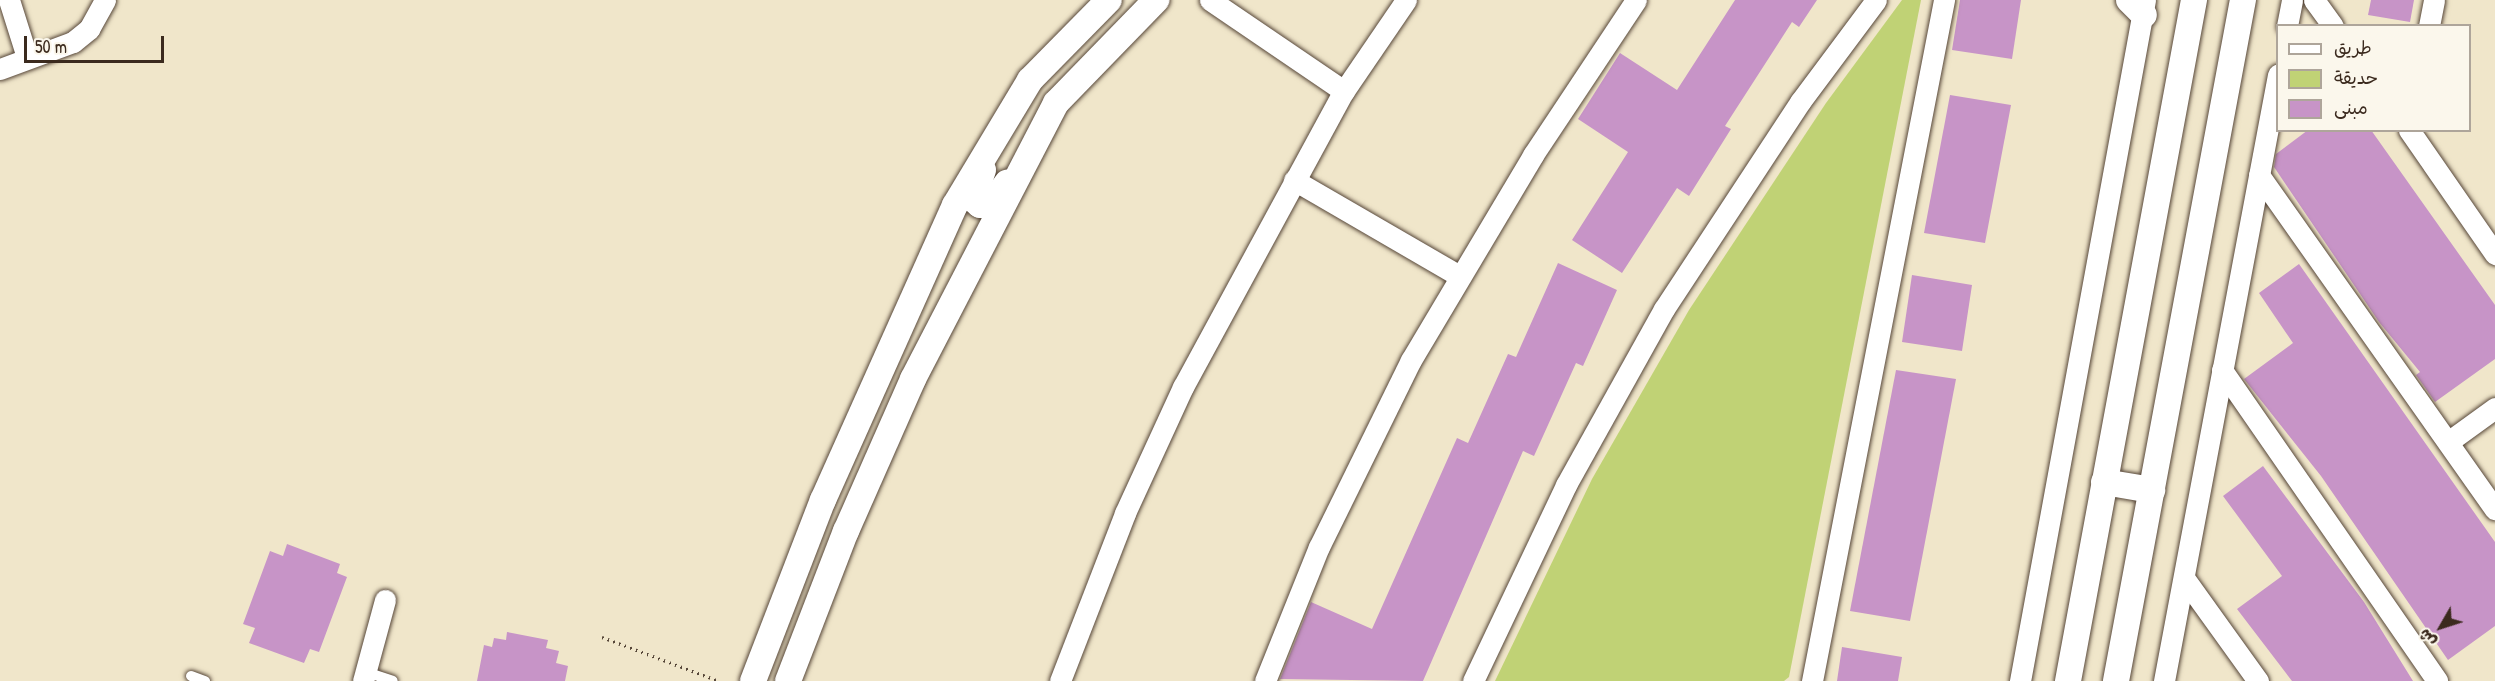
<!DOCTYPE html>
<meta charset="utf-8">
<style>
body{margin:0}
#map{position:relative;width:2495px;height:681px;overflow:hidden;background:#f0e6ca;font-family:"Patrick Hand","Playpen Sans Arabic",sans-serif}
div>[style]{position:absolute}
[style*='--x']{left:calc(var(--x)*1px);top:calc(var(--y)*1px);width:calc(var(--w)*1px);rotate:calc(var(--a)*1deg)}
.green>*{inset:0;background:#c0d275}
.building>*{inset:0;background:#c794c7}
.path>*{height:3px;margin-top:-1.5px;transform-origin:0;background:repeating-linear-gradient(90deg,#564638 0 1.5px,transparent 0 6px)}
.roads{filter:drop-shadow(0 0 2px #564638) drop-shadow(0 0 2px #564638)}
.service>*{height:10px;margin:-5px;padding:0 5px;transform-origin:5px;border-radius:5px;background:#fff}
.minor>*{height:21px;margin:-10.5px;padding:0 10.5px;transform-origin:10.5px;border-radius:10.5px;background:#fff}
.tertiary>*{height:26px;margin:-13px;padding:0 13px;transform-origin:13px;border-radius:13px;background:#fff}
span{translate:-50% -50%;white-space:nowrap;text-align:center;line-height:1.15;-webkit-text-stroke:5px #fbf7ec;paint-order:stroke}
.legend{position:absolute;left:2276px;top:24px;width:195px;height:108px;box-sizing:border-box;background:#fbf7ec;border:2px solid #aea59a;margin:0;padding:8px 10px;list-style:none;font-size:18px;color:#3b2a1e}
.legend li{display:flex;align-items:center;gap:12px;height:30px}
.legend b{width:30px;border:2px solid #aea59a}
.north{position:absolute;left:2411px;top:597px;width:60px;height:60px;-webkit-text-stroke:4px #fbf7ec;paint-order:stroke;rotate:231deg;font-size:16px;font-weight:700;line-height:24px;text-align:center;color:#3b2a1e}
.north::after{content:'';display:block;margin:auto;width:21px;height:27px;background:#3b2a1e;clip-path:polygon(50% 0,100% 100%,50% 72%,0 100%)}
.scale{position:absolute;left:24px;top:36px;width:140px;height:27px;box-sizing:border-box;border:3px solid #3b2a1e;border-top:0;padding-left:8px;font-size:18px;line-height:21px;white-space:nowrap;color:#3b2a1e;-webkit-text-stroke:4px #fbf7ec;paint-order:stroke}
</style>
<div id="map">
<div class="green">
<i style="clip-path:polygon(1902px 0,1921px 0,1789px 677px,1784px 681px,1495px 681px,1592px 479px,1689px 310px,1826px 103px)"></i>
</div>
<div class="building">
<i style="clip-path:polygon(1735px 0,1817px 0,1799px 27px,1792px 22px,1725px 126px,1731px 129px,1689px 196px,1677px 188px,1622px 273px,1572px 240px,1628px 152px,1578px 119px,1620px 53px,1677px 90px)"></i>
<i style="clip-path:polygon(1960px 0,2021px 0,2012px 59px,1952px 50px)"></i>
<i style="clip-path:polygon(2371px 0,2414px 0,2410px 22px,2368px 15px)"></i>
<i style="clip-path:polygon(1950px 95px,2011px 105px,1985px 243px,1924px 233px)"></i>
<i style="clip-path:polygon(2308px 130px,2371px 130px,2495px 305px,2495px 359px,2435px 402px,2416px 375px,2420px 372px,2379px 322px,2274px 167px,2276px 154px)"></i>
<i style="clip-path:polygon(1558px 263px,1617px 290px,1583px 366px,1576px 363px,1534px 456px,1523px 451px,1423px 681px,1280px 679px,1311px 602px,1372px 629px,1457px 438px,1468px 443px,1508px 354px,1516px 357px)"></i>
<i style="clip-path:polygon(2299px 264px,2495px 542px,2495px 626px,2448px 660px,2321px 476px,2244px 379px,2293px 343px,2259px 293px)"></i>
<i style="clip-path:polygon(1912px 275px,1972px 285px,1962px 351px,1902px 342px)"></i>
<i style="clip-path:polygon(1896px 370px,1956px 379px,1910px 621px,1850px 611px)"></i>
<i style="clip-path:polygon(2263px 466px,2364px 602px,2413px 681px,2292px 681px,2237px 609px,2282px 576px,2223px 496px)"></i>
<i style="clip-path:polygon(287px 544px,340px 564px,337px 573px,347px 577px,319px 652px,310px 649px,304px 663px,249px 643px,255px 628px,243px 624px,270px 551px,283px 556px)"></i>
<i style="clip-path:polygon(507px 632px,548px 640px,546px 648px,559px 651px,556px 663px,568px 666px,565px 681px,477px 681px,484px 645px,492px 647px,494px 638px,506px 640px)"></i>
<i style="clip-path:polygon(1842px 647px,1902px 657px,1898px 681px,1837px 681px)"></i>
</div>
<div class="path">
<i style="--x:602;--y:637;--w:125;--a:20.6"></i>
</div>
<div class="roads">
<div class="service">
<i style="--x:366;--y:672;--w:28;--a:18"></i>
<i style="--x:191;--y:676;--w:15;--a:20"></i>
</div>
<div class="minor">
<i style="--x:9;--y:0;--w:60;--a:72.5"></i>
<i style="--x:1210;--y:0;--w:162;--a:34.2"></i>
<i style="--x:2314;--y:0;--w:32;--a:54"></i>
<i style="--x:2287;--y:26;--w:26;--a:-79"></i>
<i style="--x:2429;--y:26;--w:26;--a:-79"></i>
<i style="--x:0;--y:69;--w:78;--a:-20.3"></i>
<i style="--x:73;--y:42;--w:21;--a:-39"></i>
<i style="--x:89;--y:29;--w:33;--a:-61"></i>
<i style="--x:2409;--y:130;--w:151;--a:55.3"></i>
<i style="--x:2259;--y:175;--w:409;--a:54.8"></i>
<i style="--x:1294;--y:180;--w:190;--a:30.1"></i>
<i style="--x:2222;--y:370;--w:378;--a:55.3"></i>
<i style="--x:2448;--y:442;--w:58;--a:-35.9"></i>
<i style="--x:2184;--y:578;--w:127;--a:54.3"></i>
<i style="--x:363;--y:681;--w:84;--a:-74.8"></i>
<i style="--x:1060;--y:681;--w:180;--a:-68.8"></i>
<i style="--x:1125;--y:513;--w:139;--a:-65.3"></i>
<i style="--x:1183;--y:387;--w:337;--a:-61.5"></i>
<i style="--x:1344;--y:91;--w:110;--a:-55.7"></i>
<i style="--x:1265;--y:681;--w:144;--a:-68.1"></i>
<i style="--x:1319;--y:547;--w:208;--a:-63.8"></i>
<i style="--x:1411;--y:360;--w:239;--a:-59.2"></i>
<i style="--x:1533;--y:155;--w:186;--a:-56.4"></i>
<i style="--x:1473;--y:681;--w:217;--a:-64.6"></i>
<i style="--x:1566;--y:485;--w:201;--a:-60.9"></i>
<i style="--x:1664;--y:309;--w:248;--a:-56.7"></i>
<i style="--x:1800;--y:102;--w:127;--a:-53.3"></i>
<i style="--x:1812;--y:681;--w:694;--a:-79.03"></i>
<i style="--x:2020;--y:681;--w:692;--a:-79.6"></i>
<i style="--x:2164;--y:681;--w:617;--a:-79.35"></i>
</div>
<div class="tertiary">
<i style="--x:2129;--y:0;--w:21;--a:45"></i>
<i style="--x:983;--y:170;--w:31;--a:109"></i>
<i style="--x:973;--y:199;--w:9;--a:41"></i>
<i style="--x:980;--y:205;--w:13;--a:-13"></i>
<i style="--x:993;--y:202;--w:24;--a:-54"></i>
<i style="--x:2104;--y:482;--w:49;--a:9.5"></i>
<i style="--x:753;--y:681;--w:194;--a:-68.9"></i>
<i style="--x:823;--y:500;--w:323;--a:-65.9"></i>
<i style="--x:955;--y:205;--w:146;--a:-59"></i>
<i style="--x:1030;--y:80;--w:112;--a:-45.4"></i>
<i style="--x:788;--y:681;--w:161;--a:-68.9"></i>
<i style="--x:846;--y:531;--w:166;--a:-66.2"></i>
<i style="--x:913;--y:379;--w:311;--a:-62.6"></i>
<i style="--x:1056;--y:103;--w:144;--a:-45.8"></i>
<i style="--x:2068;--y:681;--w:693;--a:-79.52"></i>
<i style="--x:2116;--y:681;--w:693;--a:-79.44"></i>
</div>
</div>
<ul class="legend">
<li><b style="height:8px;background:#fff"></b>طريق</li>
<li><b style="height:16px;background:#c0d275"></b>حديقة</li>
<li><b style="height:16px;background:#c794c7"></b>مبنى</li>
</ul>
<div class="north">ش</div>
<div class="scale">50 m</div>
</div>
